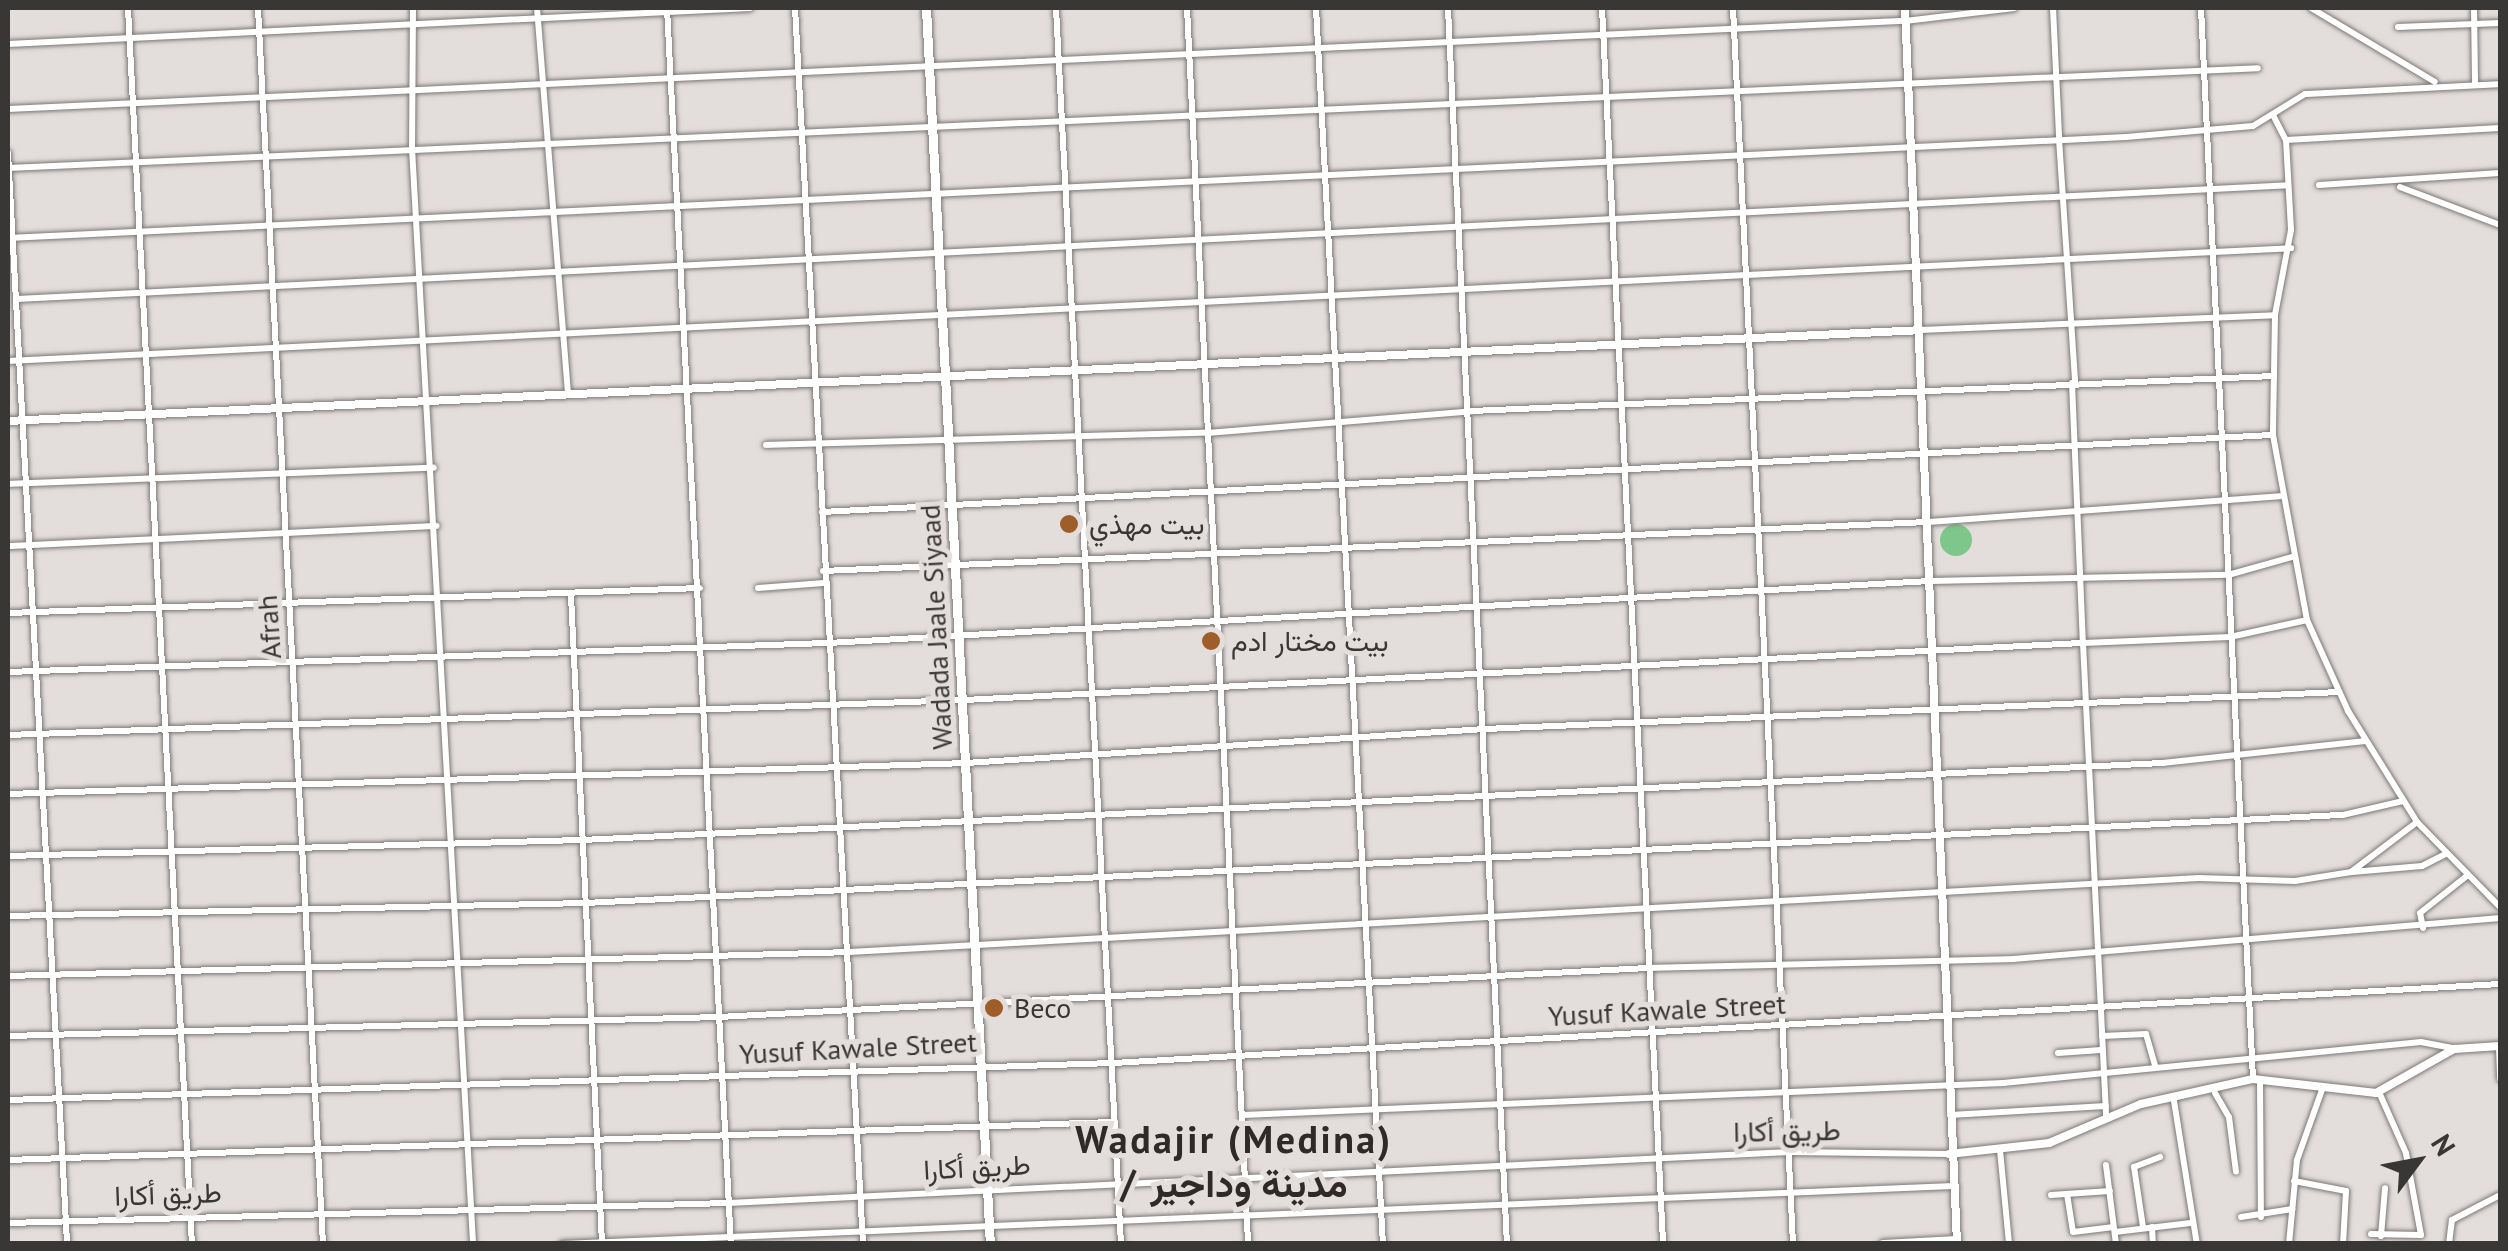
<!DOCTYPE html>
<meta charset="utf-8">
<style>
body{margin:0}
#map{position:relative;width:2508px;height:1251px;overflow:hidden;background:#e3dedb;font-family:"PT Sans",Vazirmatn,sans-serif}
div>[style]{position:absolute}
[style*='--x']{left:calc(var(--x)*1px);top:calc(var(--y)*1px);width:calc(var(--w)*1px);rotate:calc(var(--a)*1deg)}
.green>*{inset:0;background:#7ec78a}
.round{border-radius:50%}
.roads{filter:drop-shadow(0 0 2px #7d7876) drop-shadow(0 0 2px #7d7876)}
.minor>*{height:6px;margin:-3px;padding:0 3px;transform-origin:3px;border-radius:3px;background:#fff}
.tertiary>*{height:8px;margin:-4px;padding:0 4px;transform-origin:4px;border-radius:4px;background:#fff}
.secondary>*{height:9px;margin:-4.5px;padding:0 4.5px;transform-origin:4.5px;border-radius:4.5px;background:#fff}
.dots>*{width:28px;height:28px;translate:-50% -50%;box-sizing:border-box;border:5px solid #e3dedb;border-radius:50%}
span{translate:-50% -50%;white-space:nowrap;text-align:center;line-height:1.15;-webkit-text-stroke:10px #e3dedb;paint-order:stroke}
.poi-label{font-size:28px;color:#393736}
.left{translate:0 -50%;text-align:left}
.street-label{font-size:28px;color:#393736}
.district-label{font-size:38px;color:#2e2a28;font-weight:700;letter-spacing:2.5px}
.frame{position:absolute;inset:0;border:10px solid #393736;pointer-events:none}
.north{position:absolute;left:2368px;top:1111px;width:100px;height:100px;-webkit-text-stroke:8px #e3dedb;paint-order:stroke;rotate:58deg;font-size:28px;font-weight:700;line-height:40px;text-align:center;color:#393736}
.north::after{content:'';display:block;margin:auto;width:35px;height:45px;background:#393736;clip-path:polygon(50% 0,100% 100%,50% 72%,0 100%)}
</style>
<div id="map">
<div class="green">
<i class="round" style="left:1940px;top:524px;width:32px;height:32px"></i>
</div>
<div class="roads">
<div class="minor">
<i style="--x:128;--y:8;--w:1238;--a:87.04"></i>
<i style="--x:258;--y:8;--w:1238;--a:86.99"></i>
<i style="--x:413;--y:8;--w:140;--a:90.4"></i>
<i style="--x:412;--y:148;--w:1098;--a:86.81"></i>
<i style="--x:537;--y:8;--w:388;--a:85.4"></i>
<i style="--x:667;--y:8;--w:1238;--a:87.04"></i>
<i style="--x:795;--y:8;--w:1238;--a:86.85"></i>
<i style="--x:1056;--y:8;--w:1238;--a:86.99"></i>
<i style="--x:1187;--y:8;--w:1238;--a:87.17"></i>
<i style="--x:1316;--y:8;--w:1238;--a:86.9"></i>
<i style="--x:1448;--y:8;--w:1237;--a:87.27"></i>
<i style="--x:1602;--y:8;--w:1238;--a:87.17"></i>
<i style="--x:1733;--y:8;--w:1237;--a:87.22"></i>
<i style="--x:2053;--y:8;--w:129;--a:87.3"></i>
<i style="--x:2201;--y:8;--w:1072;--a:87.22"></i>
<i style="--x:2311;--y:8;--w:144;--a:30.8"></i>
<i style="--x:2474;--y:8;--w:76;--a:89.2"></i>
<i style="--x:2398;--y:27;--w:102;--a:-2.2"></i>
<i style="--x:8;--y:44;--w:743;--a:-2.78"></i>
<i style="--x:8;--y:109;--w:1899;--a:-2.66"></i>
<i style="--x:1905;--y:21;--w:110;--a:-6.8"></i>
<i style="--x:2273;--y:115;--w:28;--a:63"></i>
<i style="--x:2286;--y:140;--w:90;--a:86.8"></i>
<i style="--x:2291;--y:230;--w:86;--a:100.7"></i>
<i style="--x:2275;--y:315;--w:120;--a:91"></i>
<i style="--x:2273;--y:435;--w:188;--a:79.6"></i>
<i style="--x:2307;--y:620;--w:100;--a:65.7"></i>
<i style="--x:2348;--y:711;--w:131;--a:58.1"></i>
<i style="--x:2417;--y:822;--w:119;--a:45.7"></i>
<i style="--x:2059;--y:139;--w:244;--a:86.2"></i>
<i style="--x:2286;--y:140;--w:214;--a:-3.2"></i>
<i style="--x:8;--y:153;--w:1093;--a:86.9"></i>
<i style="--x:8;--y:168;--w:2252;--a:-2.54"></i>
<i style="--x:2319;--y:185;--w:181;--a:-3.8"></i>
<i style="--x:2400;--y:187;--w:107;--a:20.8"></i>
<i style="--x:8;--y:238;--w:2120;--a:-2.73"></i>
<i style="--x:2126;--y:137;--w:127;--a:-5"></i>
<i style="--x:2253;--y:126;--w:61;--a:-31.6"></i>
<i style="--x:2305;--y:94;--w:195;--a:-2.9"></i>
<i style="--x:17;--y:299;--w:2274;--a:-2.87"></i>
<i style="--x:1920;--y:330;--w:355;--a:-2.4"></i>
<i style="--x:8;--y:361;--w:2286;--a:-2.83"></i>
<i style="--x:2072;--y:383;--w:260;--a:87.6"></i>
<i style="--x:2083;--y:643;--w:147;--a:-2.3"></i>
<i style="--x:2230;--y:637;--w:79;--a:-12.4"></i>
<i style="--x:766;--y:445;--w:441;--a:-1.6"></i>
<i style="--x:1207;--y:433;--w:266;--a:-4.7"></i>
<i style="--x:1472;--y:411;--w:803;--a:-2.5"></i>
<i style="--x:8;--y:484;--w:426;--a:-2.2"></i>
<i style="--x:822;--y:512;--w:1453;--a:-3.04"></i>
<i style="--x:8;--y:546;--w:429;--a:-2.7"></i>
<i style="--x:823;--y:571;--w:1106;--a:-2.54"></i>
<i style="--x:1928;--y:522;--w:353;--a:-4.2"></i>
<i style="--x:758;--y:588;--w:66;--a:-4.3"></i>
<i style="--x:571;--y:595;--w:649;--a:87.26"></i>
<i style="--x:8;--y:613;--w:692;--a:-2.07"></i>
<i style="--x:8;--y:672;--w:821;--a:-2.03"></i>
<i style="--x:828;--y:643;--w:1105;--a:-3.22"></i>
<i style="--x:1931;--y:581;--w:297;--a:-1.2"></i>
<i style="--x:2228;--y:575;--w:66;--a:-15.7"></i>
<i style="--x:8;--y:735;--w:957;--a:-2.1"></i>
<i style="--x:964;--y:700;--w:1120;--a:-2.92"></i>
<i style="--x:2083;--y:643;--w:474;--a:87.2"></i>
<i style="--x:8;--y:794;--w:959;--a:-1.85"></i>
<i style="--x:966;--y:763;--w:520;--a:-3.75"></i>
<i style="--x:1485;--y:729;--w:855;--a:-2.48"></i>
<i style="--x:8;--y:856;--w:574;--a:-1.6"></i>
<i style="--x:582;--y:840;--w:1583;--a:-2.79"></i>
<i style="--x:2163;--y:763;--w:203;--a:-6.2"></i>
<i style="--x:2352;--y:872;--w:70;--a:-4.9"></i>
<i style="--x:2422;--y:866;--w:27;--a:-27"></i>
<i style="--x:8;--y:916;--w:577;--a:-1.29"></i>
<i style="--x:585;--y:903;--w:1760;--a:-2.87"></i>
<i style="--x:2343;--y:815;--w:62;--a:-13.1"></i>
<i style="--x:2423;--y:928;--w:15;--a:-101"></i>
<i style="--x:2420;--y:913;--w:61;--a:-38.4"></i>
<i style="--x:8;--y:976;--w:841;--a:-1.63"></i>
<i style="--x:849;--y:952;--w:1352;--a:-3.14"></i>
<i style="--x:2199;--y:878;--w:96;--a:1.8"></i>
<i style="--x:2295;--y:881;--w:57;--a:-9.1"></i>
<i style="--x:2351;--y:872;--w:83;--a:-37.1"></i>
<i style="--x:8;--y:1036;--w:711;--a:-1.53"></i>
<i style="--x:719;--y:1017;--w:931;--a:-3.02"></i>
<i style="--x:1649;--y:968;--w:364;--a:-1.4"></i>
<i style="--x:2013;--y:959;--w:489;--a:-4.8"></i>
<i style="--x:2102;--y:1036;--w:44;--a:-2.6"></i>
<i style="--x:2146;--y:1034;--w:35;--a:74"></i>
<i style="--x:2499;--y:1046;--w:33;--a:88"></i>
<i style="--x:2058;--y:1053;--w:43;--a:-4"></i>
<i style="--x:2260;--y:1082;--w:135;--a:89.6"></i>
<i style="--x:2215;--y:1093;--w:28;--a:60"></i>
<i style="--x:2229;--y:1117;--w:55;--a:82.7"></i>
<i style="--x:8;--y:1100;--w:1106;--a:-1.92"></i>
<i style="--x:1113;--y:1063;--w:1389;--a:-3.26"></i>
<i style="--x:2174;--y:1101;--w:145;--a:80.9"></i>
<i style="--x:1243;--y:1115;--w:761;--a:-2.41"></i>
<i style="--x:2003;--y:1083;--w:420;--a:-5.6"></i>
<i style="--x:2421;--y:1042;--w:33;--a:11"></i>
<i style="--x:1950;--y:1115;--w:156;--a:-3.3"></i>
<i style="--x:2000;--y:1150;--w:94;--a:84.5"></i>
<i style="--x:8;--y:1160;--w:1108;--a:-1.97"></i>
<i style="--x:2106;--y:1165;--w:80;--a:82.8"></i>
<i style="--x:2294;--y:1181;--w:53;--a:10.9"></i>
<i style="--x:2346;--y:1191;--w:53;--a:93.2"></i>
<i style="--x:2067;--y:1194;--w:38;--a:81"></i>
<i style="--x:2073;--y:1232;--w:39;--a:-7"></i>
<i style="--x:2051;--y:1195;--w:59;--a:-3.9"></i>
<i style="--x:2241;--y:1217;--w:52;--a:-8.9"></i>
<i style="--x:8;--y:1223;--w:721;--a:-1.59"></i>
<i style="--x:729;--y:1203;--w:1062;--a:-2.75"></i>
<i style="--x:1790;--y:1152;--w:159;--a:0.7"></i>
<i style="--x:2143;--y:1227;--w:61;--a:-98.5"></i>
<i style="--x:2134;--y:1167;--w:28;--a:-21"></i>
<i style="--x:2152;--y:1227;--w:17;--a:87"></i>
<i style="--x:2115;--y:1232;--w:76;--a:-6.8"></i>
<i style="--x:2371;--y:1234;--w:50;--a:1.1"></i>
<i style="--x:2421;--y:1235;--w:83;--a:-100.4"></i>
<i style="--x:2406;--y:1153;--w:67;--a:-113.9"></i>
<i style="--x:2381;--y:1236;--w:48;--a:-85.2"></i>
<i style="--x:562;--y:1244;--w:1392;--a:-2.39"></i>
<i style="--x:2289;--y:1244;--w:84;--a:-84.6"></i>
<i style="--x:2297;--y:1160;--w:77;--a:-70.4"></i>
<i style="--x:2449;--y:1244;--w:24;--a:-83"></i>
<i style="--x:2452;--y:1220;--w:54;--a:-27.5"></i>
</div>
<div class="tertiary">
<i style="--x:1905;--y:8;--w:1237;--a:87.59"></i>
<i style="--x:8;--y:421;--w:1914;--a:-2.72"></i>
<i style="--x:1949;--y:1154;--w:101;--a:-6.3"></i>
<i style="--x:2049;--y:1143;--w:100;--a:-23"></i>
<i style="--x:2141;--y:1104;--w:115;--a:-12.6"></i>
<i style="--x:2253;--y:1079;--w:124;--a:6.5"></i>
<i style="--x:2376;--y:1093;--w:90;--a:-29.4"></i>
<i style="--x:2454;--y:1049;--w:46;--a:-3.7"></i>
<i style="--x:1883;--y:1244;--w:74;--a:-3.1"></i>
</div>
<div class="secondary">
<i style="--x:926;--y:8;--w:1238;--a:87.04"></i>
</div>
</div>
<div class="dots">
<i style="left:1069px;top:524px;background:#9f5d2a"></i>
<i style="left:1211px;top:641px;background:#9f5d2a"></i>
<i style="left:994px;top:1008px;background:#9f5d2a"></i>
</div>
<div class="poi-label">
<span class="left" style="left:1089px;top:524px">بيت مهذي</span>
<span class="left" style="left:1231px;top:641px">بيت مختار ادم</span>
<span class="left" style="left:1014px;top:1008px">Beco</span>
</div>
<div class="street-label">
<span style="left:269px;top:627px;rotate:-94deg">Afrah</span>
<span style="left:936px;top:627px;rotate:-93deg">Wadada Jaale Siyaad</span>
<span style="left:1667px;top:1010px;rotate:-3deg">Yusuf Kawale Street</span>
<span style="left:858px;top:1048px;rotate:-3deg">Yusuf Kawale Street</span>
<span style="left:1787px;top:1131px;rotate:-1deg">طريق أكارا</span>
<span style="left:977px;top:1167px;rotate:-3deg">طريق أكارا</span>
<span style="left:168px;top:1194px;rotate:-2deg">طريق أكارا</span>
</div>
<div class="district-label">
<span style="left:1234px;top:1161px">Wadajir (Medina)<br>/ مدينة وداجير</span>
</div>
<div class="frame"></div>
<div class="north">N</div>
</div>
